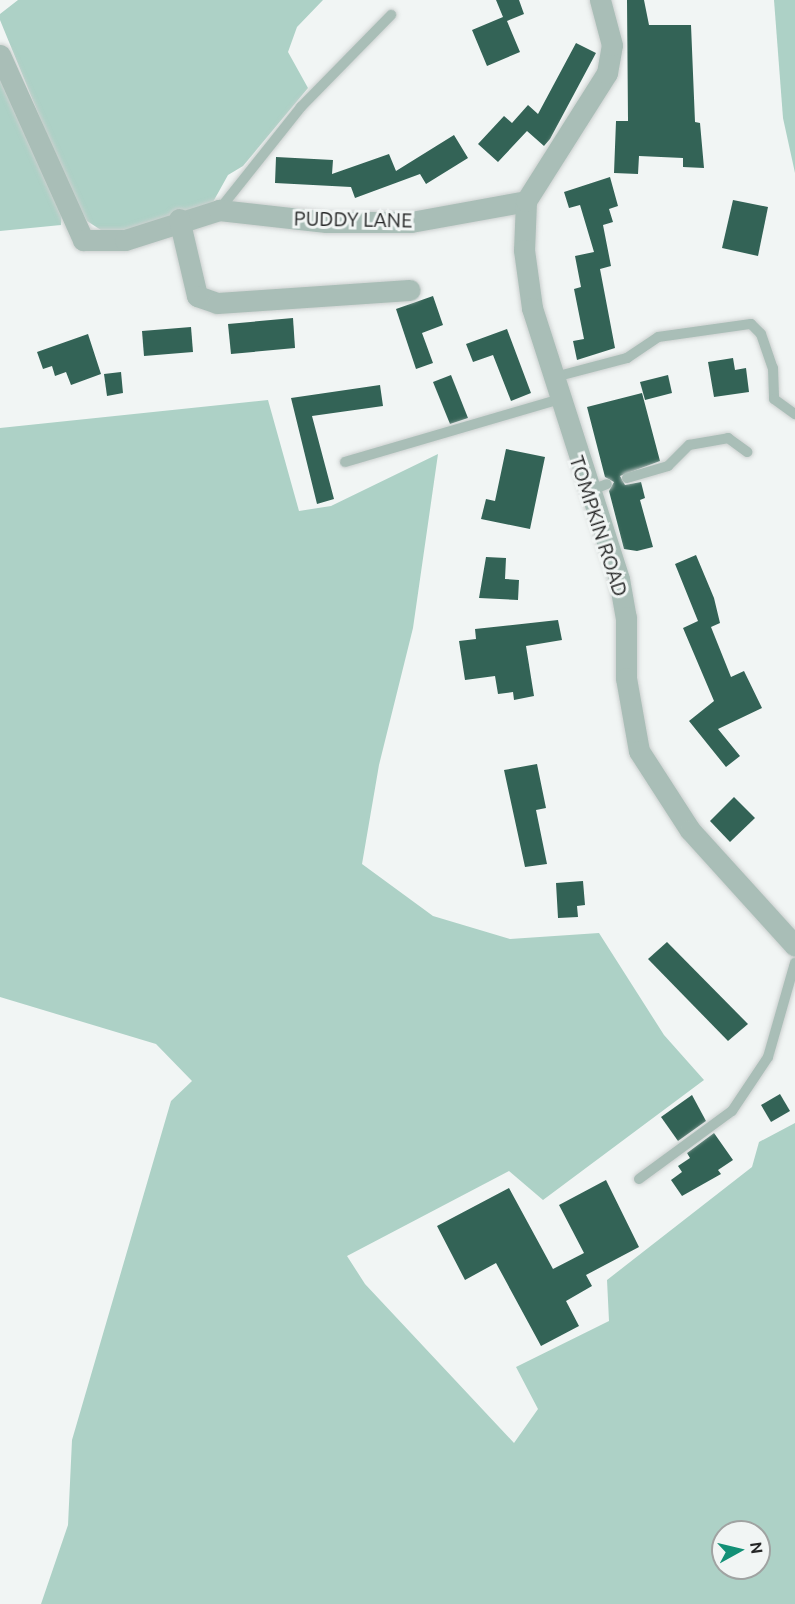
<!DOCTYPE html>
<style>
body{margin:0}
#map{position:relative;width:795px;height:1604px;overflow:hidden;background:#f1f5f4;font-family:Ubuntu,sans-serif}
div>[style]{position:absolute}
[style*='--x']{left:calc(var(--x)*1px);top:calc(var(--y)*1px);width:calc(var(--w)*1px);rotate:calc(var(--a)*1deg)}
.green>*{inset:0;background:#add1c6}
.building>*{inset:0;background:#336356}
.roads{filter:drop-shadow(0 0 2px #ccd0cf) drop-shadow(0 0 2px #ccd0cf)}
.service>*{height:10px;margin:-5px;padding:0 5px;transform-origin:5px;border-radius:5px;background:#a9beb7}
.minor>*{height:21px;margin:-10.5px;padding:0 10.5px;transform-origin:10.5px;border-radius:10.5px;background:#a9beb7}
span{translate:-50% -50%;white-space:nowrap;text-align:center;line-height:1.15;-webkit-text-stroke:6px #f1f5f4;paint-order:stroke}
.street-label{font-size:20px;color:#262727}
.north{position:absolute;left:711px;top:1520px;width:60px;height:60px;box-sizing:border-box;background:#f1f5f4;border:2px solid #a0a3a2;border-radius:50%;rotate:82deg;font-size:16px;font-weight:700;line-height:24px;text-align:center;color:#262727}
.north::after{content:'';display:block;margin:auto;width:21px;height:27px;background:#129076;clip-path:polygon(50% 0,100% 100%,50% 72%,0 100%)}
</style>
<div id="map">
<div class="green">
<i style="clip-path:polygon(18px 0,323px 0,297px 27px,288px 52px,308px 88px,243px 166px,228px 175px,213px 202px,120px 232px,104px 232px,87px 221px,70px 191px,0 20px,0 14px)"></i>
<i style="clip-path:polygon(774px 0,795px 0,795px 173px,783px 118px)"></i>
<i style="clip-path:polygon(0 67px,62px 207px,61px 225px,0 231px)"></i>
<i style="clip-path:polygon(evenodd,268px 400px,299px 511px,331px 506px,438px 454px,413px 628px,379px 765px,362px 864px,433px 916px,510px 939px,599px 933px,664px 1035px,704px 1080px,543px 1200px,509px 1171px,347px 1256px,365px 1284px,514px 1443px,538px 1409px,516px 1367px,609px 1321px,607px 1280px,752px 1167px,759px 1142px,795px 1123px,795px 1604px,41px 1604px,68px 1525px,72px 1440px,171px 1101px,192px 1081px,156px 1044px,0 997px,0 428px,268px 400px,723px 1532px,759px 1532px,759px 1568px,723px 1568px,723px 1532px)"></i>
</div>
<div class="building">
<i style="clip-path:polygon(496px 0,519px 0,524px 14px,507px 21px,520px 52px,487px 66px,472px 30px,503px 17px)"></i>
<i style="clip-path:polygon(627px 0,644px 0,649px 25px,691px 25px,695px 122px,700px 123px,704px 168px,683px 167px,683px 158px,639px 156px,638px 174px,614px 173px,616px 121px,628px 121px)"></i>
<i style="clip-path:polygon(576px 43px,596px 53px,550px 139px,544px 146px,527px 131px,498px 162px,478px 144px,504px 116px,512px 123px,528px 105px,538px 114px)"></i>
<i style="clip-path:polygon(454px 135px,468px 158px,426px 184px,420px 174px,355px 198px,351px 187px,275px 183px,276px 157px,333px 160px,332px 174px,389px 154px,396px 171px)"></i>
<i style="clip-path:polygon(610px 177px,618px 206px,609px 209px,613px 222px,603px 225px,611px 266px,600px 269px,615px 348px,577px 360px,573px 341px,584px 339px,574px 289px,581px 287px,575px 256px,594px 252px,580px 205px,569px 208px,564px 192px)"></i>
<i style="clip-path:polygon(733px 200px,768px 207px,758px 256px,722px 248px)"></i>
<i style="clip-path:polygon(433px 296px,443px 325px,422px 333px,433px 363px,416px 369px,396px 309px)"></i>
<i style="clip-path:polygon(293px 318px,295px 348px,231px 354px,228px 324px)"></i>
<i style="clip-path:polygon(191px 327px,193px 352px,144px 356px,142px 331px)"></i>
<i style="clip-path:polygon(507px 329px,531px 393px,511px 401px,493px 355px,473px 362px,466px 344px)"></i>
<i style="clip-path:polygon(88px 334px,101px 374px,71px 385px,66px 372px,55px 376px,52px 366px,43px 369px,37px 352px)"></i>
<i style="clip-path:polygon(733px 358px,735px 370px,746px 368px,749px 392px,714px 397px,708px 362px)"></i>
<i style="clip-path:polygon(121px 372px,123px 393px,107px 396px,104px 374px)"></i>
<i style="clip-path:polygon(451px 375px,468px 418px,450px 424px,433px 382px)"></i>
<i style="clip-path:polygon(668px 375px,672px 393px,645px 400px,640px 382px)"></i>
<i style="clip-path:polygon(380px 385px,383px 406px,312px 416px,334px 499px,317px 504px,291px 398px)"></i>
<i style="clip-path:polygon(642px 393px,660px 461px,620px 476px,625px 485px,641px 482px,645px 498px,640px 500px,653px 547px,637px 551px,624px 549px,609px 491px,614px 482px,605px 477px,587px 407px)"></i>
<i style="clip-path:polygon(506px 449px,545px 457px,530px 529px,481px 519px,486px 499px,495px 501px)"></i>
<i style="clip-path:polygon(696px 555px,714px 598px,720px 623px,711px 627px,731px 677px,744px 671px,762px 708px,718px 729px,740px 756px,726px 767px,689px 721px,714px 701px,683px 628px,698px 621px,675px 564px)"></i>
<i style="clip-path:polygon(486px 557px,506px 558px,505px 579px,519px 580px,518px 600px,479px 598px)"></i>
<i style="clip-path:polygon(558px 620px,562px 640px,526px 646px,534px 696px,514px 700px,513px 692px,498px 694px,495px 676px,465px 680px,459px 641px,476px 639px,475px 629px)"></i>
<i style="clip-path:polygon(537px 764px,546px 808px,536px 810px,547px 864px,525px 867px,504px 770px)"></i>
<i style="clip-path:polygon(734px 797px,755px 818px,730px 842px,710px 821px)"></i>
<i style="clip-path:polygon(583px 881px,585px 905px,577px 906px,578px 917px,558px 918px,556px 883px)"></i>
<i style="clip-path:polygon(667px 942px,748px 1024px,728px 1041px,648px 959px)"></i>
<i style="clip-path:polygon(780px 1094px,790px 1111px,771px 1122px,761px 1105px)"></i>
<i style="clip-path:polygon(692px 1095px,706px 1121px,678px 1141px,661px 1117px)"></i>
<i style="clip-path:polygon(714px 1133px,733px 1160px,718px 1170px,721px 1174px,682px 1196px,671px 1180px,682px 1172px,678px 1166px,690px 1158px,687px 1153px)"></i>
<i style="clip-path:polygon(606px 1180px,639px 1247px,586px 1275px,592px 1286px,566px 1301px,579px 1326px,541px 1346px,496px 1263px,465px 1280px,437px 1226px,509px 1188px,553px 1269px,584px 1253px,559px 1205px)"></i>
</div>
<div class="roads">
<div class="service">
<i style="--x:219;--y:210;--w:132;--a:-51.5"></i>
<i style="--x:301;--y:107;--w:129;--a:-45.6"></i>
<i style="--x:551;--y:378;--w:79;--a:-14.7"></i>
<i style="--x:627;--y:358;--w:37;--a:-34"></i>
<i style="--x:658;--y:337;--w:94;--a:-8"></i>
<i style="--x:751;--y:324;--w:14;--a:45"></i>
<i style="--x:761;--y:334;--w:36;--a:71"></i>
<i style="--x:773;--y:368;--w:31;--a:88"></i>
<i style="--x:774;--y:399;--w:26;--a:36"></i>
<i style="--x:345;--y:462;--w:221;--a:-16.3"></i>
<i style="--x:627;--y:478;--w:43;--a:-16.3"></i>
<i style="--x:668;--y:466;--w:30;--a:-45"></i>
<i style="--x:689;--y:445;--w:40;--a:-10"></i>
<i style="--x:728;--y:438;--w:24;--a:36"></i>
<i style="--x:589;--y:491;--w:19;--a:-21"></i>
<i style="--x:639;--y:1179;--w:115;--a:-36.2"></i>
<i style="--x:732;--y:1111;--w:65;--a:-56.3"></i>
<i style="--x:768;--y:1057;--w:98;--a:-74"></i>
</div>
<div class="minor">
<i style="--x:0;--y:55;--w:203;--a:65.8"></i>
<i style="--x:83;--y:240;--w:42;--a:0"></i>
<i style="--x:125;--y:240;--w:99;--a:-17.7"></i>
<i style="--x:219;--y:210;--w:108;--a:6.4"></i>
<i style="--x:326;--y:222;--w:85;--a:0"></i>
<i style="--x:411;--y:222;--w:117;--a:-10.3"></i>
<i style="--x:526;--y:201;--w:49;--a:92.3"></i>
<i style="--x:524;--y:250;--w:59;--a:82.1"></i>
<i style="--x:532;--y:308;--w:285;--a:72.2"></i>
<i style="--x:619;--y:579;--w:39;--a:80"></i>
<i style="--x:626;--y:617;--w:61;--a:90"></i>
<i style="--x:626;--y:678;--w:74;--a:79.9"></i>
<i style="--x:639;--y:751;--w:94;--a:57.2"></i>
<i style="--x:690;--y:830;--w:156;--a:47.8"></i>
<i style="--x:526;--y:201;--w:151;--a:-57.7"></i>
<i style="--x:607;--y:73;--w:28;--a:-80"></i>
<i style="--x:612;--y:45;--w:47;--a:-104.9"></i>
<i style="--x:179;--y:219;--w:79;--a:76.8"></i>
<i style="--x:197;--y:296;--w:21;--a:19"></i>
<i style="--x:217;--y:303;--w:193;--a:-3.9"></i>
</div>
</div>
<div class="street-label">
<span style="left:353px;top:219px;rotate:1deg">PUDDY LANE</span>
<span style="left:599px;top:526px;rotate:72deg">TOMPKIN ROAD</span>
</div>
<div class="north">N</div>
</div>
